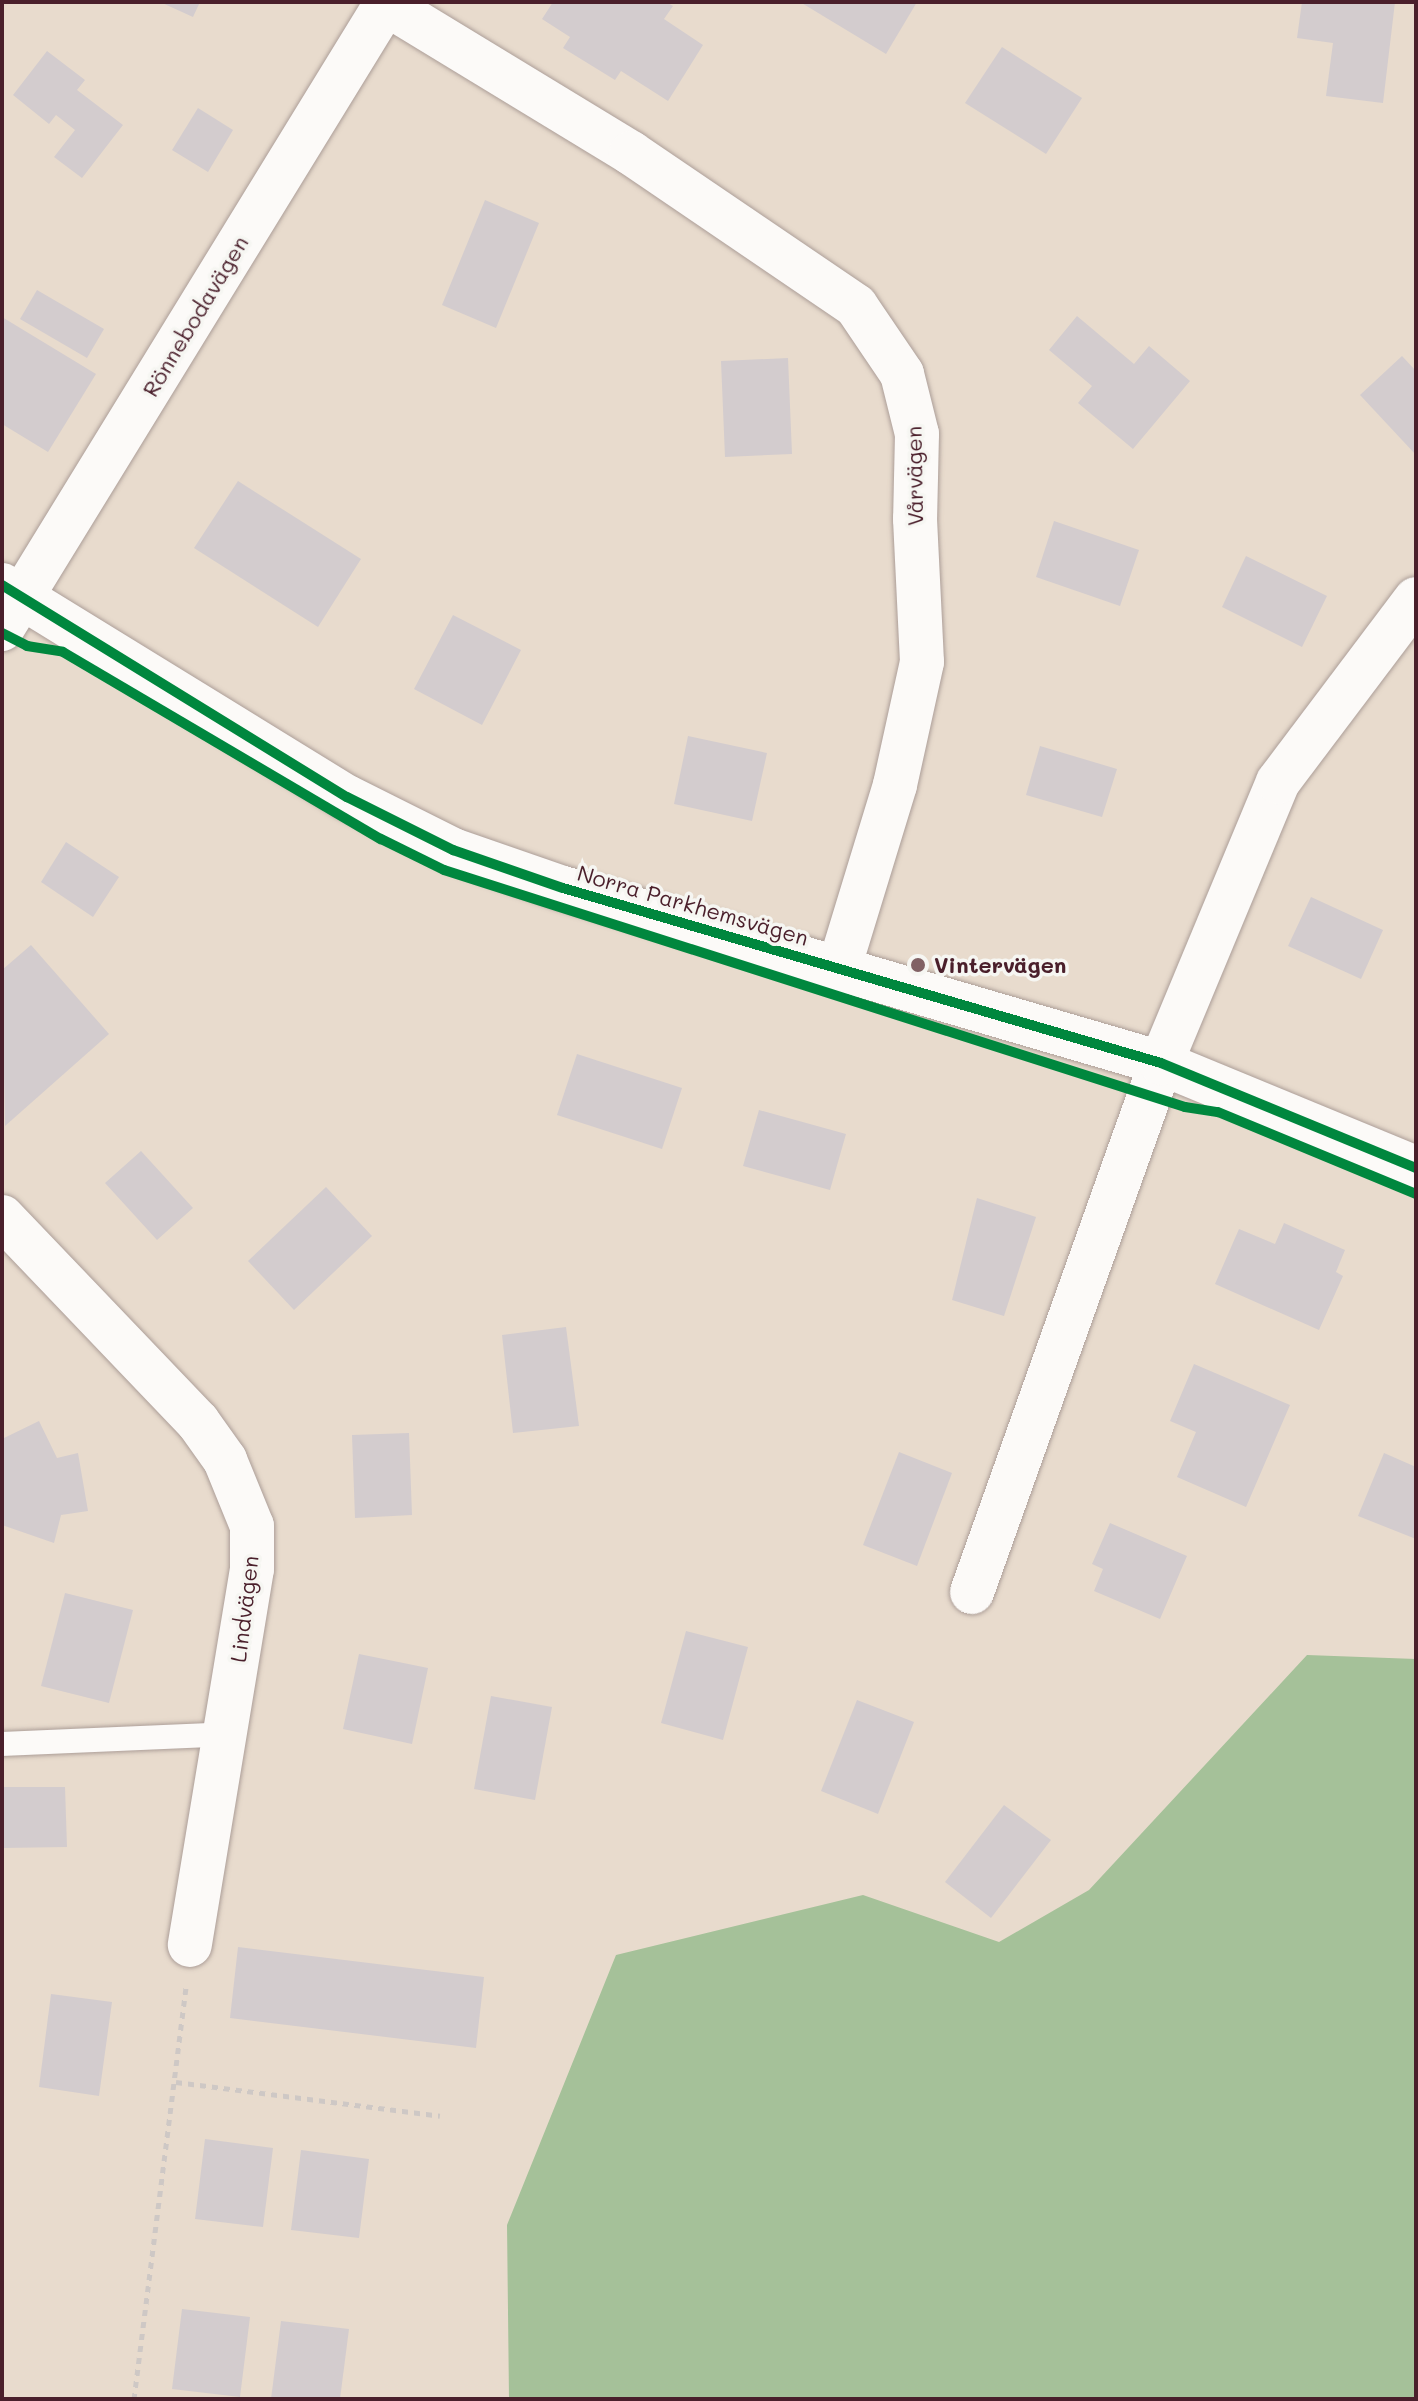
<!DOCTYPE html>
<meta charset="utf-8">
<style>
body{margin:0}
#map{position:relative;width:1418px;height:2401px;overflow:hidden;background:#e8dbcd;font-family:Mali,sans-serif}
div>[style]{position:absolute}
[style*='--x']{left:calc(var(--x)*1px);top:calc(var(--y)*1px);width:calc(var(--w)*1px);rotate:calc(var(--a)*1deg)}
.forest>*{inset:0;background:#a5c199}
.building>*{inset:0;background:#d3ccce}
.path>*{height:5px;margin-top:-2.5px;transform-origin:0;background:repeating-linear-gradient(90deg,#cec8c5 0 6px,transparent 0 12px)}
.roads{filter:drop-shadow(0 0 2px #ac9e98) drop-shadow(0 0 2px #ac9e98)}
.lane>*{height:24px;margin:-12px;padding:0 12px;transform-origin:12px;border-radius:12px;background:#fcfaf8}
.street>*{height:44px;margin:-22px;padding:0 22px;transform-origin:22px;border-radius:22px;background:#fcfaf8}
.cycleway>*{height:10px;margin:-5px;padding:0 5px;transform-origin:5px;border-radius:5px;background:#00873e}
.dots>*{width:22px;height:22px;translate:-50% -50%;box-sizing:border-box;border:4px solid #f6f6f2;border-radius:50%}
span{translate:-50% -50%;white-space:nowrap;text-align:center;line-height:1.15;-webkit-text-stroke:7px #f6f6f2;paint-order:stroke}
.street-label{font-size:22px;color:#4a1f2b}
.poi-label{font-size:22px;color:#4a1f2b;font-weight:700}
.left{translate:0 -50%;text-align:left}
.frame{position:absolute;inset:0;border:4px solid #4a1f2b;pointer-events:none}
</style>
<div id="map">
<div class="forest">
<i style="clip-path:polygon(1307px 1655px,1416px 1659px,1416px 2399px,509px 2399px,507px 2225px,616px 1955px,863px 1895px,999px 1942px,1089px 1890px)"></i>
</div>
<div class="building">
<i style="clip-path:polygon(160px 2px,200px 2px,193px 17px)"></i>
<i style="clip-path:polygon(553px 2px,666px 2px,673px 6px,664px 19px,703px 45px,668px 101px,621px 71px,615px 80px,563px 48px,570px 37px,542px 19px)"></i>
<i style="clip-path:polygon(800px 2px,917px 2px,886px 54px)"></i>
<i style="clip-path:polygon(1302px 2px,1395px 2px,1383px 103px,1326px 96px,1333px 43px,1297px 38px)"></i>
<i style="clip-path:polygon(1002px 47px,1082px 98px,1046px 154px,965px 103px)"></i>
<i style="clip-path:polygon(47px 51px,85px 80px,77px 90px,123px 125px,82px 178px,54px 157px,75px 130px,56px 115px,49px 124px,13px 95px)"></i>
<i style="clip-path:polygon(198px 108px,233px 130px,208px 172px,172px 150px)"></i>
<i style="clip-path:polygon(485px 200px,539px 223px,496px 328px,442px 305px)"></i>
<i style="clip-path:polygon(37px 290px,104px 329px,87px 358px,20px 319px)"></i>
<i style="clip-path:polygon(1077px 316px,1134px 364px,1149px 346px,1190px 381px,1133px 449px,1078px 403px,1092px 386px,1049px 350px)"></i>
<i style="clip-path:polygon(2px 317px,96px 374px,48px 452px,2px 424px)"></i>
<i style="clip-path:polygon(1402px 356px,1416px 371px,1416px 455px,1360px 395px)"></i>
<i style="clip-path:polygon(788px 358px,792px 454px,725px 457px,721px 361px)"></i>
<i style="clip-path:polygon(238px 481px,361px 559px,318px 627px,194px 548px)"></i>
<i style="clip-path:polygon(1054px 521px,1139px 550px,1120px 606px,1036px 577px)"></i>
<i style="clip-path:polygon(1246px 556px,1327px 596px,1302px 647px,1222px 607px)"></i>
<i style="clip-path:polygon(453px 615px,521px 650px,482px 725px,414px 689px)"></i>
<i style="clip-path:polygon(688px 736px,767px 753px,752px 821px,674px 804px)"></i>
<i style="clip-path:polygon(1040px 746px,1117px 769px,1102px 817px,1026px 795px)"></i>
<i style="clip-path:polygon(66px 842px,119px 877px,93px 917px,41px 882px)"></i>
<i style="clip-path:polygon(1311px 897px,1383px 930px,1361px 979px,1288px 946px)"></i>
<i style="clip-path:polygon(31px 945px,109px 1034px,5px 1126px,2px 970px)"></i>
<i style="clip-path:polygon(577px 1054px,682px 1088px,662px 1149px,557px 1115px)"></i>
<i style="clip-path:polygon(759px 1110px,846px 1134px,830px 1190px,743px 1166px)"></i>
<i style="clip-path:polygon(141px 1151px,193px 1208px,157px 1240px,105px 1183px)"></i>
<i style="clip-path:polygon(326px 1187px,372px 1236px,294px 1310px,248px 1261px)"></i>
<i style="clip-path:polygon(977px 1198px,1036px 1217px,1004px 1316px,952px 1300px)"></i>
<i style="clip-path:polygon(1284px 1223px,1345px 1250px,1336px 1272px,1343px 1276px,1319px 1330px,1215px 1284px,1239px 1229px,1275px 1244px)"></i>
<i style="clip-path:polygon(566px 1327px,579px 1426px,513px 1433px,502px 1335px)"></i>
<i style="clip-path:polygon(1194px 1364px,1290px 1405px,1246px 1507px,1177px 1477px,1196px 1432px,1170px 1421px)"></i>
<i style="clip-path:polygon(39px 1421px,57px 1458px,78px 1453px,88px 1511px,61px 1515px,54px 1543px,2px 1525px,2px 1439px)"></i>
<i style="clip-path:polygon(409px 1433px,412px 1515px,355px 1518px,352px 1435px)"></i>
<i style="clip-path:polygon(899px 1452px,952px 1473px,917px 1566px,863px 1545px)"></i>
<i style="clip-path:polygon(1384px 1453px,1416px 1467px,1416px 1539px,1358px 1516px)"></i>
<i style="clip-path:polygon(1110px 1523px,1187px 1556px,1160px 1619px,1094px 1591px,1103px 1569px,1092px 1564px)"></i>
<i style="clip-path:polygon(65px 1593px,133px 1610px,109px 1703px,41px 1686px)"></i>
<i style="clip-path:polygon(686px 1631px,748px 1647px,723px 1740px,661px 1723px)"></i>
<i style="clip-path:polygon(359px 1654px,428px 1668px,412px 1744px,343px 1729px)"></i>
<i style="clip-path:polygon(491px 1696px,552px 1707px,535px 1800px,474px 1789px)"></i>
<i style="clip-path:polygon(857px 1700px,914px 1722px,878px 1814px,821px 1791px)"></i>
<i style="clip-path:polygon(2px 1787px,65px 1787px,67px 1847px,2px 1848px)"></i>
<i style="clip-path:polygon(1004px 1805px,1051px 1840px,991px 1918px,945px 1882px)"></i>
<i style="clip-path:polygon(238px 1947px,484px 1977px,476px 2048px,230px 2018px)"></i>
<i style="clip-path:polygon(51px 1994px,112px 2002px,99px 2096px,39px 2087px)"></i>
<i style="clip-path:polygon(205px 2139px,273px 2148px,263px 2227px,195px 2219px)"></i>
<i style="clip-path:polygon(301px 2150px,369px 2159px,359px 2238px,291px 2230px)"></i>
<i style="clip-path:polygon(182px 2309px,250px 2317px,240px 2397px,172px 2389px)"></i>
<i style="clip-path:polygon(281px 2321px,349px 2329px,340px 2399px,271px 2399px)"></i>
</div>
<div class="path">
<i style="--x:176;--y:2082;--w:266;--a:7.3"></i>
<i style="--x:134;--y:2399;--w:416;--a:-82.8"></i>
</div>
<div class="roads">
<div class="lane">
<i style="--x:2;--y:1744;--w:225;--a:-2.5"></i>
</div>
<div class="street">
<i style="--x:386;--y:4;--w:287;--a:31.3"></i>
<i style="--x:631;--y:153;--w:272;--a:34.2"></i>
<i style="--x:856;--y:306;--w:82;--a:55.9"></i>
<i style="--x:902;--y:374;--w:62;--a:76"></i>
<i style="--x:917;--y:434;--w:85;--a:91.3"></i>
<i style="--x:915;--y:519;--w:143;--a:87.2"></i>
<i style="--x:922;--y:662;--w:126;--a:102.4"></i>
<i style="--x:895;--y:785;--w:191;--a:107"></i>
<i style="--x:2;--y:585;--w:405;--a:31.6"></i>
<i style="--x:347;--y:797;--w:119;--a:26.6"></i>
<i style="--x:453;--y:850;--w:116;--a:19.1"></i>
<i style="--x:563;--y:888;--w:623;--a:16.31"></i>
<i style="--x:1161;--y:1063;--w:276;--a:22.4"></i>
<i style="--x:2;--y:629;--w:736;--a:-58.45"></i>
<i style="--x:2;--y:1217;--w:284;--a:46.3"></i>
<i style="--x:198;--y:1422;--w:47;--a:54.6"></i>
<i style="--x:225;--y:1460;--w:71;--a:67.8"></i>
<i style="--x:252;--y:1526;--w:43;--a:90"></i>
<i style="--x:252;--y:1569;--w:381;--a:99.4"></i>
<i style="--x:972;--y:1592;--w:562;--a:-70.34"></i>
<i style="--x:1161;--y:1063;--w:304;--a:-67.4"></i>
<i style="--x:1278;--y:782;--w:229;--a:-53"></i>
</div>
</div>
<div class="cycleway">
<i style="--x:2;--y:585;--w:405;--a:31.6"></i>
<i style="--x:347;--y:797;--w:119;--a:26.6"></i>
<i style="--x:453;--y:850;--w:116;--a:19.1"></i>
<i style="--x:563;--y:888;--w:623;--a:16.31"></i>
<i style="--x:1161;--y:1063;--w:276;--a:22.4"></i>
<i style="--x:2;--y:633;--w:28;--a:27"></i>
<i style="--x:27;--y:646;--w:36;--a:9"></i>
<i style="--x:63;--y:652;--w:369;--a:30.5"></i>
<i style="--x:381;--y:839;--w:70;--a:26.2"></i>
<i style="--x:444;--y:870;--w:778;--a:17.74"></i>
<i style="--x:1185;--y:1107;--w:33;--a:9"></i>
<i style="--x:1218;--y:1112;--w:214;--a:22.5"></i>
</div>
<div class="dots">
<i style="left:918px;top:965px;background:#816164"></i>
</div>
<div class="street-label">
<span style="left:195px;top:316px;rotate:-59deg">Rönnebodavägen</span>
<span style="left:914px;top:476px;rotate:-91deg">Vårvägen</span>
<span style="left:693px;top:905px;rotate:16deg">Norra Parkhemsvägen</span>
<span style="left:244px;top:1609px;rotate:-83deg">Lindvägen</span>
</div>
<div class="poi-label">
<span class="left" style="left:934px;top:965px">Vintervägen</span>
</div>
<div class="frame"></div>
</div>
